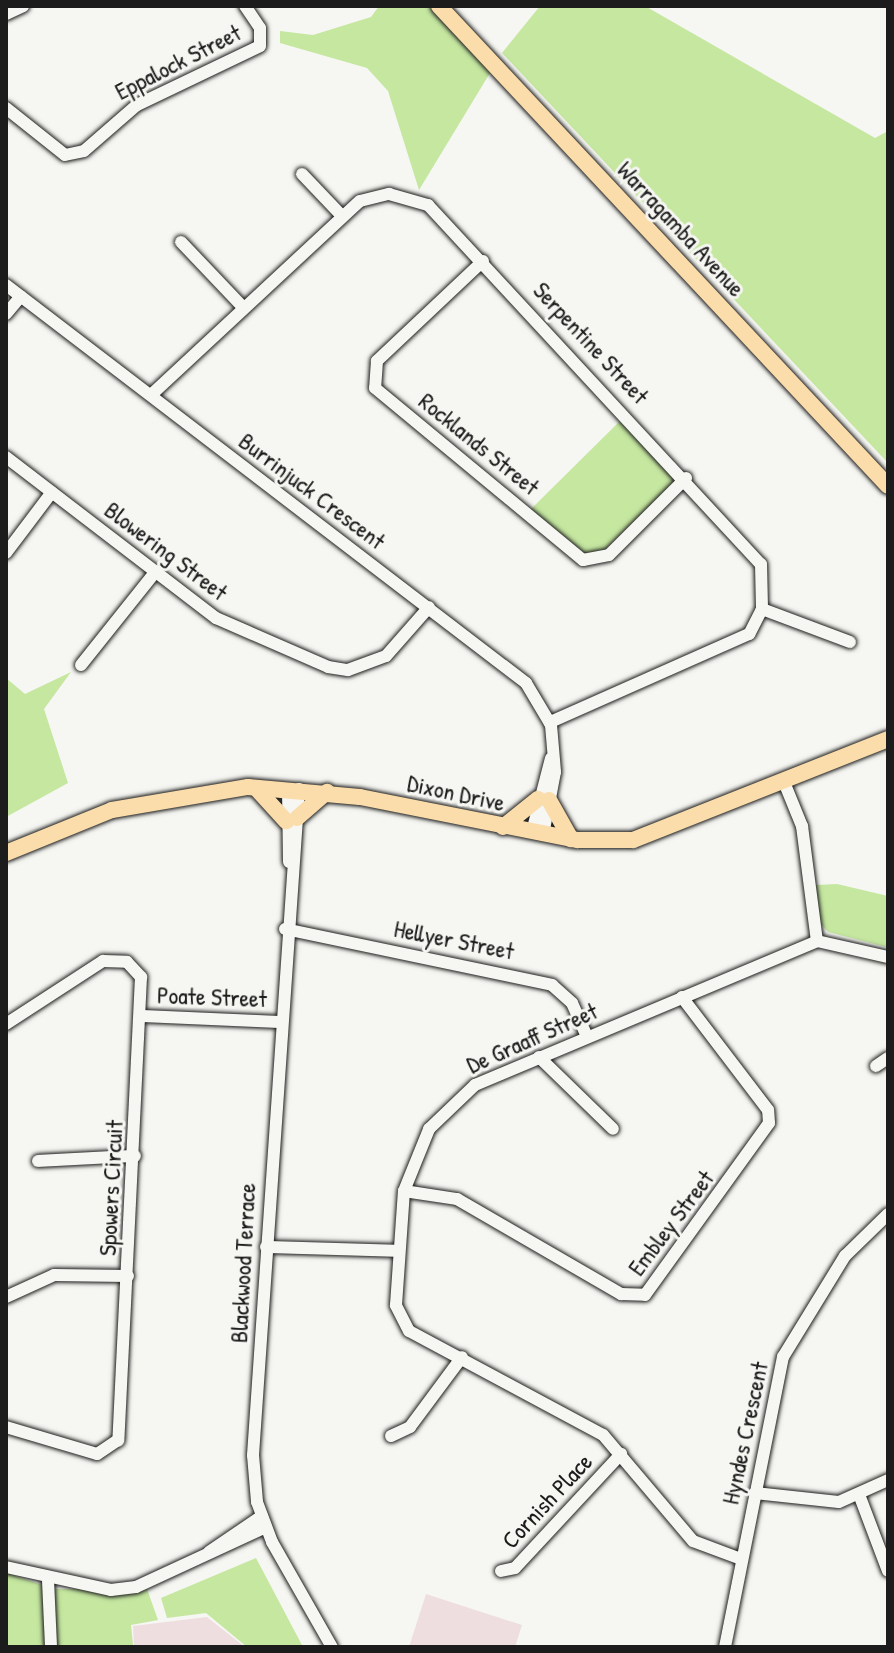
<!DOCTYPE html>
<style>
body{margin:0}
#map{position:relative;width:894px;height:1653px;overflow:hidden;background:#f6f6f2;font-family:"Patrick Hand",sans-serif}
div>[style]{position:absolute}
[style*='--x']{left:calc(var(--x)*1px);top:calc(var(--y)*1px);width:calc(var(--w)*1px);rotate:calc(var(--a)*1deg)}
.built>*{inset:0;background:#efdee0}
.green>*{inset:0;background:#c5e7a0}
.roads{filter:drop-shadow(0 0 2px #1c1c1c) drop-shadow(0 0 2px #1c1c1c)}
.minor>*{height:12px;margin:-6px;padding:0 6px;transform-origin:6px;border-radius:6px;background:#f6f6f2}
.major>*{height:16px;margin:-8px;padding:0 8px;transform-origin:8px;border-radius:8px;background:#fbddab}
span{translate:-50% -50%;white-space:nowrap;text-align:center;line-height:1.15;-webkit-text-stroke:6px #f6f6f2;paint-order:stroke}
.street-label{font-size:24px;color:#1c1c1c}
.frame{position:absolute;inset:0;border:8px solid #1c1c1c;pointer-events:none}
</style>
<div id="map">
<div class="built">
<i style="clip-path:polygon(426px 1594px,522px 1625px,515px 1647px,409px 1647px)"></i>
<i style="clip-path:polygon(207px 1617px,245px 1647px,134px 1647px,133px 1626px)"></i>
</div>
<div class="green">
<i style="clip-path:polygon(379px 6px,435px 6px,493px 68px,419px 190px,388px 91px,367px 68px,280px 43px,280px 31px,313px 35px,371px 17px)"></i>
<i style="clip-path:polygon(540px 6px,645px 6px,875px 138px,888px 131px,888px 463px,502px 53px)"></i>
<i style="clip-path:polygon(622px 419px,676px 481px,600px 554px,584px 555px,530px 510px)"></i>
<i style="clip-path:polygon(71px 672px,44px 709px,68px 783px,6px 817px,6px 678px,25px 694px)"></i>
<i style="clip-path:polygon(837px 884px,888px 896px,886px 947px,828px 932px,820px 923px,816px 885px)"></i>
<i style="clip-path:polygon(256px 1558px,303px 1647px,247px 1647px,206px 1613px,167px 1618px,161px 1598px)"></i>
<i style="clip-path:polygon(6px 1573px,55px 1589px,147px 1589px,158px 1620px,131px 1625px,133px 1645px,124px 1647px,6px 1647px)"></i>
</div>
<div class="roads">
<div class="minor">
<i style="--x:6;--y:14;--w:19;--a:-25"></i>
<i style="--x:6;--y:108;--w:75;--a:38.5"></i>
<i style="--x:65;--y:155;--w:19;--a:-12"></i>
<i style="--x:84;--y:151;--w:70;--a:-41"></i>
<i style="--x:137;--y:105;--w:136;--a:-25.6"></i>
<i style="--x:260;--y:46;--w:18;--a:-90"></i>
<i style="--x:260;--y:28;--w:27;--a:-124"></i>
<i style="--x:302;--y:174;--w:57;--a:46.4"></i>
<i style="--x:181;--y:242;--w:90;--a:46.4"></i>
<i style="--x:483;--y:261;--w:146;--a:136.7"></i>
<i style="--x:377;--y:361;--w:27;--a:94"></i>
<i style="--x:375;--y:388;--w:270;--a:39.6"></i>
<i style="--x:583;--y:560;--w:26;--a:-11"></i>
<i style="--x:609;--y:555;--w:109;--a:-45"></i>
<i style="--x:6;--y:285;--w:655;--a:37.43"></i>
<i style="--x:526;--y:683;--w:49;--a:59.2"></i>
<i style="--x:551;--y:725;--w:47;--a:85.1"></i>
<i style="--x:555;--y:772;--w:64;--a:100.8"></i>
<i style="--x:6;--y:314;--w:23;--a:-50"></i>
<i style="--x:151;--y:395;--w:285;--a:-42.9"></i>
<i style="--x:360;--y:201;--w:30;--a:-14"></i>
<i style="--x:389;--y:194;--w:41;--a:15.8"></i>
<i style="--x:428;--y:205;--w:490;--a:47.2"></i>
<i style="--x:761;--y:564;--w:45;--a:88.7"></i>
<i style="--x:762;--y:609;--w:28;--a:117"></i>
<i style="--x:749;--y:634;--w:218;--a:156.1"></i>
<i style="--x:6;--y:457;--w:265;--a:37.5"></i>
<i style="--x:216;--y:618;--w:122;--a:23.6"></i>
<i style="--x:328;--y:667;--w:20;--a:9"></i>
<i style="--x:348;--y:670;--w:40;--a:-20.2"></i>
<i style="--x:386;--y:656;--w:65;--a:-48.7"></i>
<i style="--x:6;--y:553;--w:76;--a:-53"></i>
<i style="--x:762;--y:609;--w:94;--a:20.6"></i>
<i style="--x:81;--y:665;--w:120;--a:-51.4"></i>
<i style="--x:784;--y:782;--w:48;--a:67.8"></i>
<i style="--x:802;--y:826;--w:116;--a:82.6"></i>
<i style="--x:288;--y:789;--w:73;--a:89.2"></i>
<i style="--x:299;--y:789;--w:668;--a:93.95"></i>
<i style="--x:253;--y:1455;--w:47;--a:85.1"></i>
<i style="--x:257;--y:1502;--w:43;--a:69.4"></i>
<i style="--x:272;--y:1542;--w:121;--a:60.3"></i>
<i style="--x:532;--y:832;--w:76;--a:-75.6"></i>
<i style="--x:285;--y:929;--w:273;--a:11.8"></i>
<i style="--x:552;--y:985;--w:27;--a:42"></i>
<i style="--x:572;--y:1003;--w:37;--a:66"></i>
<i style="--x:143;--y:1016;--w:136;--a:2.5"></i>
<i style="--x:6;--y:1024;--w:116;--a:-33"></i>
<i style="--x:103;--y:961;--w:24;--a:2"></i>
<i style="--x:127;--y:962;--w:21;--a:47"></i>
<i style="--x:141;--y:977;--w:464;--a:92.8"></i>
<i style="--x:118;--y:1440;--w:25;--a:146"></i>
<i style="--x:97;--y:1454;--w:95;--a:-163.5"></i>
<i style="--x:539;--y:1057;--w:103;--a:44.2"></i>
<i style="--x:876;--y:1066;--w:14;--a:-34"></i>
<i style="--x:38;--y:1161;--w:97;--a:-3"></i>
<i style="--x:404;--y:1191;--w:54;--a:8.6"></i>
<i style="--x:457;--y:1199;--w:190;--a:30.1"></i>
<i style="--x:621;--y:1294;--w:24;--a:2"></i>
<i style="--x:645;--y:1295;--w:212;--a:-54.2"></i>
<i style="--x:769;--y:1123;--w:13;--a:-94"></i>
<i style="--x:768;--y:1110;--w:142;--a:-127.3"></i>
<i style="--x:266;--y:1247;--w:132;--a:1.7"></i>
<i style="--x:6;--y:1297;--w:53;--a:-24.6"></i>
<i style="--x:54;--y:1275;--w:74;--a:0.8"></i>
<i style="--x:391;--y:1436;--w:21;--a:-25"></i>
<i style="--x:410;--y:1427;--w:87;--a:-53.4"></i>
<i style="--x:755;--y:1493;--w:84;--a:6.1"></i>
<i style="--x:839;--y:1502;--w:54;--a:-24.2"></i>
<i style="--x:860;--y:1497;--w:79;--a:69.3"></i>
<i style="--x:209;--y:1552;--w:64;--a:-34.2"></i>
<i style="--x:741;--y:1559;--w:51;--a:-159.4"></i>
<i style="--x:693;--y:1541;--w:139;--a:-130.3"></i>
<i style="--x:603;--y:1435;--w:220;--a:-151.8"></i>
<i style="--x:409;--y:1331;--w:29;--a:-117"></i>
<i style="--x:396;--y:1305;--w:114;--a:-86"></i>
<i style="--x:404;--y:1191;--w:67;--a:-68"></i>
<i style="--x:429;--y:1129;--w:64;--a:-43.7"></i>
<i style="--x:475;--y:1085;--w:371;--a:-22.8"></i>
<i style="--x:817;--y:941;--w:73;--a:12.7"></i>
<i style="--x:6;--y:1567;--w:107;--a:12.4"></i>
<i style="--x:111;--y:1590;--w:25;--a:-7"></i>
<i style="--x:136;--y:1587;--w:143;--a:-24.8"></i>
<i style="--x:501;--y:1571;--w:14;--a:-12"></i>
<i style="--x:515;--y:1568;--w:156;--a:-47.1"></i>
<i style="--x:48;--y:1580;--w:67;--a:87.4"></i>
<i style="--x:725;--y:1647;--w:296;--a:-78.7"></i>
<i style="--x:783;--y:1357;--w:119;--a:-58.5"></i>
<i style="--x:845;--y:1256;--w:60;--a:-44.3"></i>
</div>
<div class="major">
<i style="--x:439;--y:6;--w:657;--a:46.91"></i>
<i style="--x:256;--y:788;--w:45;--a:47.7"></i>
<i style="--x:549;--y:800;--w:45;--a:60.6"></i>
<i style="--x:297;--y:818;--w:40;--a:-41"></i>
<i style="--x:503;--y:827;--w:45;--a:-38.7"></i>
<i style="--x:6;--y:853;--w:114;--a:-22.1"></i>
<i style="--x:112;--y:810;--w:138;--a:-9.6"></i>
<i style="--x:248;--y:787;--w:112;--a:5.1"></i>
<i style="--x:360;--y:797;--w:222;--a:11.2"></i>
<i style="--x:578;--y:840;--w:55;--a:0"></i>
<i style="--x:633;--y:840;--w:274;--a:-21.6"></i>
</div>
</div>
<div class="street-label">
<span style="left:178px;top:62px;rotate:-27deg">Eppalock Street</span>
<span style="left:681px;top:229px;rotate:47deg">Warragamba Avenue</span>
<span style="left:591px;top:343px;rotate:47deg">Serpentine Street</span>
<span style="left:479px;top:444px;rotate:39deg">Rocklands Street</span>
<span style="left:312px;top:491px;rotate:37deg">Burrinjuck Crescent</span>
<span style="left:166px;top:551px;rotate:37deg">Blowering Street</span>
<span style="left:456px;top:793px;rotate:12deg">Dixon Drive</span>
<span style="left:454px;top:940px;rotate:11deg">Hellyer Street</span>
<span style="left:212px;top:997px;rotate:2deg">Poate Street</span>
<span style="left:532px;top:1038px;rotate:-24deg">De Graaff Street</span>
<span style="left:111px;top:1188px;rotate:-87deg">Spowers Circuit</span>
<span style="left:671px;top:1223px;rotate:-53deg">Embley Street</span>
<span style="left:243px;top:1263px;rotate:-87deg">Blackwood Terrace</span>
<span style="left:745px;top:1433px;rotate:-78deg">Hyndes Crescent</span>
<span style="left:547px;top:1501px;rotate:-47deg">Cornish Place</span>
</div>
<div class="frame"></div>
</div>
